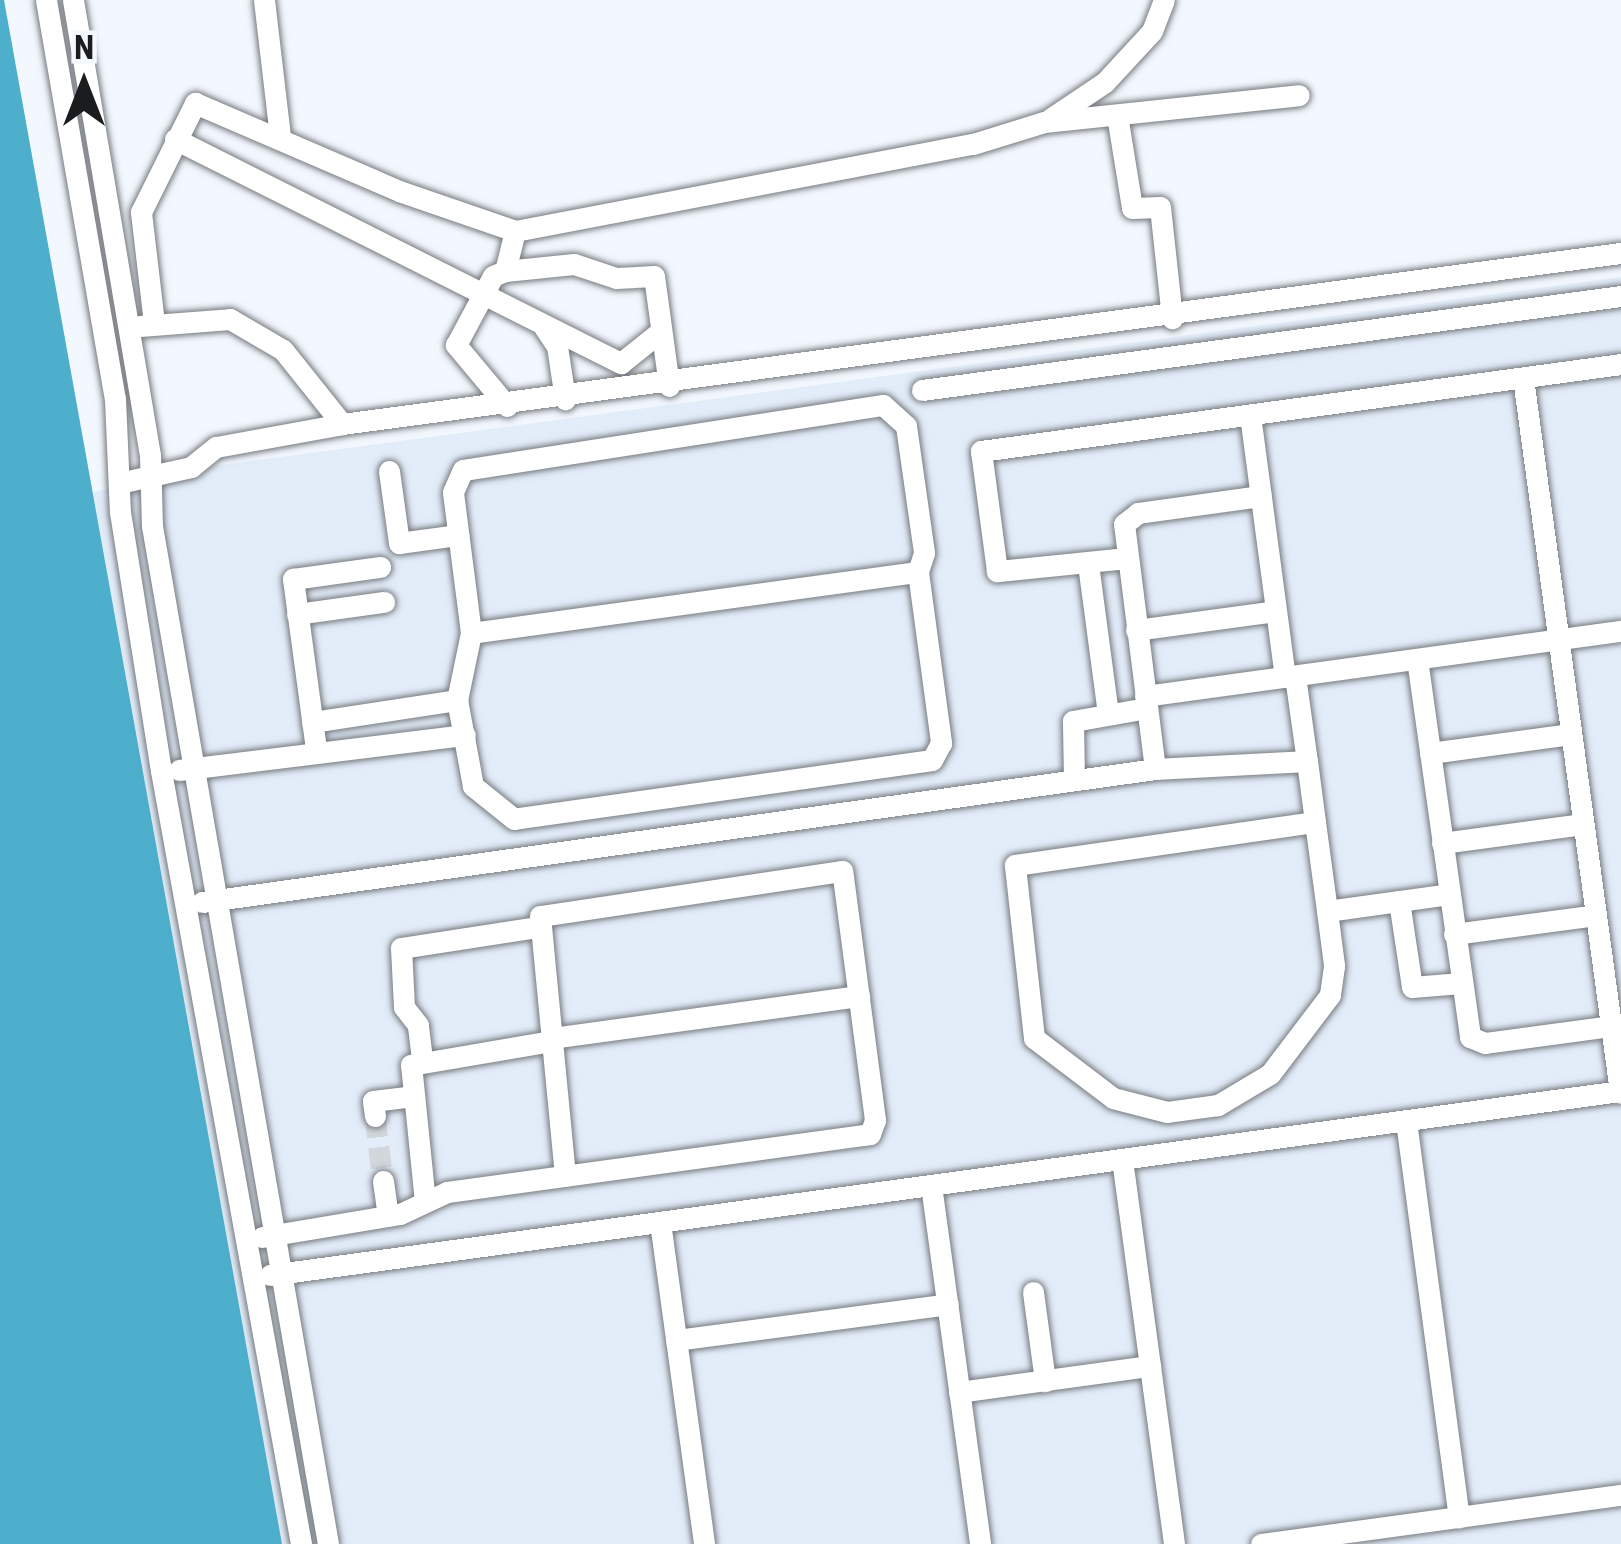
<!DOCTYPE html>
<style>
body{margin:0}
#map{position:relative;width:1621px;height:1544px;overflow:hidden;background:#f3f8fe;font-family:"Roboto Condensed",sans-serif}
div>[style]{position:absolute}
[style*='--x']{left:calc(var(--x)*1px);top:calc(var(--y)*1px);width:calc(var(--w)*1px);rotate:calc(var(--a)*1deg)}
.built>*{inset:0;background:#e3edf9}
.water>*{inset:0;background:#4dafcc}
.minor-tunnel>*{height:21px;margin-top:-10.5px;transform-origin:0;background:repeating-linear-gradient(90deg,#d2d7dc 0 21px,transparent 0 31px)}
.roads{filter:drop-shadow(0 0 3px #777b80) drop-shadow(0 0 3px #777b80)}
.minor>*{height:21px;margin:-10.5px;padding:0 10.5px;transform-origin:10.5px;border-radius:10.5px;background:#fff}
span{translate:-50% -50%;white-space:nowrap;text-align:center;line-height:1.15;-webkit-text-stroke:9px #f3f8fe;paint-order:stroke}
.north{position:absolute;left:24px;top:24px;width:120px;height:120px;-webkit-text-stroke:9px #f3f8fe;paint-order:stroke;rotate:0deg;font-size:33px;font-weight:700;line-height:48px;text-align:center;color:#1a1c1e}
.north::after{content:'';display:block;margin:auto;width:42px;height:54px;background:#1a1c1e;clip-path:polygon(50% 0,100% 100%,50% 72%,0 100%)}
</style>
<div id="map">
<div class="built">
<i style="clip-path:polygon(1621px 277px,1621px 1544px,282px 1544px,93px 492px,221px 465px)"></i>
</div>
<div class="water">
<i style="clip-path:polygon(0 0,4px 0,282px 1544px,0 1544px)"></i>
</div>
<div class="minor-tunnel">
<i style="--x:375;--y:1116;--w:65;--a:83"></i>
</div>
<div class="roads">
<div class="minor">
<i style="--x:46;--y:0;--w:405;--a:80.2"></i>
<i style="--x:115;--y:399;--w:113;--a:87.5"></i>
<i style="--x:120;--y:512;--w:262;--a:81"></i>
<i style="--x:161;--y:771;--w:786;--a:79.73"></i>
<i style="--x:73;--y:0;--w:461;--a:80.4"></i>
<i style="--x:150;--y:455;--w:71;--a:88.4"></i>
<i style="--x:152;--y:526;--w:1033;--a:80.19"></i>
<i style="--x:264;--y:0;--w:137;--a:83.3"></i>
<i style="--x:1117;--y:115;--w:94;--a:80.8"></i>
<i style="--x:1132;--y:208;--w:28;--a:-2"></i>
<i style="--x:1160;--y:207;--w:112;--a:83.8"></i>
<i style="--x:1050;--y:119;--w:66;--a:-33.9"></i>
<i style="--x:1105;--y:82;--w:69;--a:-47.3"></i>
<i style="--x:1152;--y:31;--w:33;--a:-69"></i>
<i style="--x:175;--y:139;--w:499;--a:26.7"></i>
<i style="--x:621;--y:363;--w:51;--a:-38.7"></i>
<i style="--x:505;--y:271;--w:69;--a:-5.8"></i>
<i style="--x:574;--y:264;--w:44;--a:18.4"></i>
<i style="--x:616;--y:278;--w:38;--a:-3"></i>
<i style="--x:654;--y:276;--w:111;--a:82.2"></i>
<i style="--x:154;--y:323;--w:112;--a:-96.7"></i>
<i style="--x:141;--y:212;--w:122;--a:-63.6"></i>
<i style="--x:195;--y:103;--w:222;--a:23.3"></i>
<i style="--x:399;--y:191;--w:123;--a:19"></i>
<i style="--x:515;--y:231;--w:466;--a:-10.8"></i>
<i style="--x:973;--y:144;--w:74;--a:-17.2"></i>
<i style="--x:1044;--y:122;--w:256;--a:-6"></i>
<i style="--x:140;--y:326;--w:90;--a:-4.4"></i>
<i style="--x:230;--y:319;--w:61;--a:30.3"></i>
<i style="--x:283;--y:350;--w:95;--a:51.4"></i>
<i style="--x:544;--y:327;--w:23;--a:56"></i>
<i style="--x:557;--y:346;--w:54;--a:81.4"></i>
<i style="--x:1523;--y:378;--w:721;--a:82.26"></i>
<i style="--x:922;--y:390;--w:705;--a:-7.66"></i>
<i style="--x:507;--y:406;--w:80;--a:-129.9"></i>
<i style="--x:456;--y:345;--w:78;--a:-61.8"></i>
<i style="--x:493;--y:276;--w:13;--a:-23"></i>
<i style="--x:505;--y:271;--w:41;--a:-76"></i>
<i style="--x:1250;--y:415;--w:264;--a:82.4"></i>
<i style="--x:389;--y:471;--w:73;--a:82.1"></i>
<i style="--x:399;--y:543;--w:60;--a:-7.7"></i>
<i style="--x:119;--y:483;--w:74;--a:-12.5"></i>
<i style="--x:191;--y:467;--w:32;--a:-39"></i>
<i style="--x:216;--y:447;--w:128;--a:-10.3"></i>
<i style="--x:342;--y:424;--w:1290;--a:-7.62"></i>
<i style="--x:1126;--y:558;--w:130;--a:174.2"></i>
<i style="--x:997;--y:571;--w:121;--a:-97.6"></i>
<i style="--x:981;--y:451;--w:646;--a:-7.74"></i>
<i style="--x:1088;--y:564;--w:150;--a:82.4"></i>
<i style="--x:297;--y:614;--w:88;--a:-7.9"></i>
<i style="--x:1136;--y:630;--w:141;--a:-7.7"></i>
<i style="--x:471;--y:633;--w:451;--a:-7.8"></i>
<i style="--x:918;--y:572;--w:173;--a:82.3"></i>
<i style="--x:941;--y:743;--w:19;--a:118"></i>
<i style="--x:932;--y:760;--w:422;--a:172"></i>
<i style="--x:514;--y:819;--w:53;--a:-141.2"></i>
<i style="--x:473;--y:786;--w:87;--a:-100.5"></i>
<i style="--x:457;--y:700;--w:68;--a:-78.2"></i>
<i style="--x:471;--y:633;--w:142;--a:-97.3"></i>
<i style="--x:453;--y:492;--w:24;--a:-66"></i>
<i style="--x:463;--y:470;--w:425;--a:-8.8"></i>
<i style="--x:883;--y:405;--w:31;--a:42"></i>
<i style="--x:906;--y:426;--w:128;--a:81.9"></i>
<i style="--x:924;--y:553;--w:20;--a:108"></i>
<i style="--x:1417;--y:659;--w:382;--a:82"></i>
<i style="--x:1470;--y:1037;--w:16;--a:22"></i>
<i style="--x:1485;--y:1043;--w:127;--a:-7.7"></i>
<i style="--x:1295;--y:676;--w:86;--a:82"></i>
<i style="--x:1307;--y:761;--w:62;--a:82.5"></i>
<i style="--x:1315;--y:822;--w:90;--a:82.3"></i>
<i style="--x:1327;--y:911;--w:54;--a:82.6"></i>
<i style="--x:1334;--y:965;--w:1;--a:90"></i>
<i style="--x:1334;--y:966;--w:29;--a:98"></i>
<i style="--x:1330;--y:995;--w:99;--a:127.2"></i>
<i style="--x:1270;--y:1074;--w:61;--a:149.2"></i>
<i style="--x:1218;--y:1105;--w:51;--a:172.2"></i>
<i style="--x:1167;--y:1112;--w:56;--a:-165.5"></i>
<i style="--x:1113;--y:1098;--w:99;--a:-142.8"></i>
<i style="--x:1034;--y:1038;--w:174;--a:-96.3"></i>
<i style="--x:1015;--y:865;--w:303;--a:-8.2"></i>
<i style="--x:1145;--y:696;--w:480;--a:-7.8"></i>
<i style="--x:312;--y:722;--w:147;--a:-8.6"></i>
<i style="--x:316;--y:749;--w:172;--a:-97.7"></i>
<i style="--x:293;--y:579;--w:88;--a:-7.9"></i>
<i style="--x:1430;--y:753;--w:142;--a:-7.7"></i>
<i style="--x:1155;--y:769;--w:152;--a:-3"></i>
<i style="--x:179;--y:770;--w:288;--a:-7"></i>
<i style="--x:1074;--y:780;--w:59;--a:-91"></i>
<i style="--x:1073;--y:721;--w:75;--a:-10"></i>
<i style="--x:1442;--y:843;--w:142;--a:-7.7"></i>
<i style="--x:1399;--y:901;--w:87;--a:81.4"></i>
<i style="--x:1412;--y:987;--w:49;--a:-4.7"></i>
<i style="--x:202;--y:902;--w:962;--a:-7.94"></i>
<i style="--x:1155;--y:769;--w:247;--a:-97.2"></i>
<i style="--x:1124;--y:524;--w:18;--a:-38"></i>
<i style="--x:1138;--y:513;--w:124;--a:-7.9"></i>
<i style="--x:1327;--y:911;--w:123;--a:-7.9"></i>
<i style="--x:1454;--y:934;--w:143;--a:-7.6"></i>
<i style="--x:552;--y:1038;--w:310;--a:-7.8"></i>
<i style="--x:422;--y:1059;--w:34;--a:-97"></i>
<i style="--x:418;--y:1025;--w:23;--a:-128"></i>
<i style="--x:404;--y:1007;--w:59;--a:-92.9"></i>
<i style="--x:401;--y:948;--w:138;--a:-8.8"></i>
<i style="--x:375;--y:1116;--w:15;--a:-98"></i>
<i style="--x:373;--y:1101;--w:38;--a:-7"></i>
<i style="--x:1406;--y:1121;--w:400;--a:82.4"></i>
<i style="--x:1122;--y:1159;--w:388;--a:82.3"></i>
<i style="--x:383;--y:1181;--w:35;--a:82"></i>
<i style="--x:931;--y:1185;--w:362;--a:82.2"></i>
<i style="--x:425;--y:1202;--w:138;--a:-95.8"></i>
<i style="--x:411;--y:1065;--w:137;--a:-9.7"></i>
<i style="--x:660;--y:1222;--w:325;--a:82.2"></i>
<i style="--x:262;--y:1237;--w:140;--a:-9.5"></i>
<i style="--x:400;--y:1214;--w:52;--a:-25.1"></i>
<i style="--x:447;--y:1192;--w:421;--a:-7.8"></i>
<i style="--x:864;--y:1135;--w:6;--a:-9"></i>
<i style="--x:870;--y:1134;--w:15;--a:-70"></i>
<i style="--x:875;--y:1120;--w:251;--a:-97.5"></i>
<i style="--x:842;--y:871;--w:305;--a:171.5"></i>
<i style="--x:540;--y:916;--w:261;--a:84.5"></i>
<i style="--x:270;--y:1275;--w:1363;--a:-7.76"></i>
<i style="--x:1033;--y:1292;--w:90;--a:82.3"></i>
<i style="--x:676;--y:1340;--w:274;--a:-7.5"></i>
<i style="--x:959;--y:1392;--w:193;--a:-7.8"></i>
<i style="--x:1261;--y:1544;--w:363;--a:-7.8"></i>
</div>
</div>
<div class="north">N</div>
</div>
